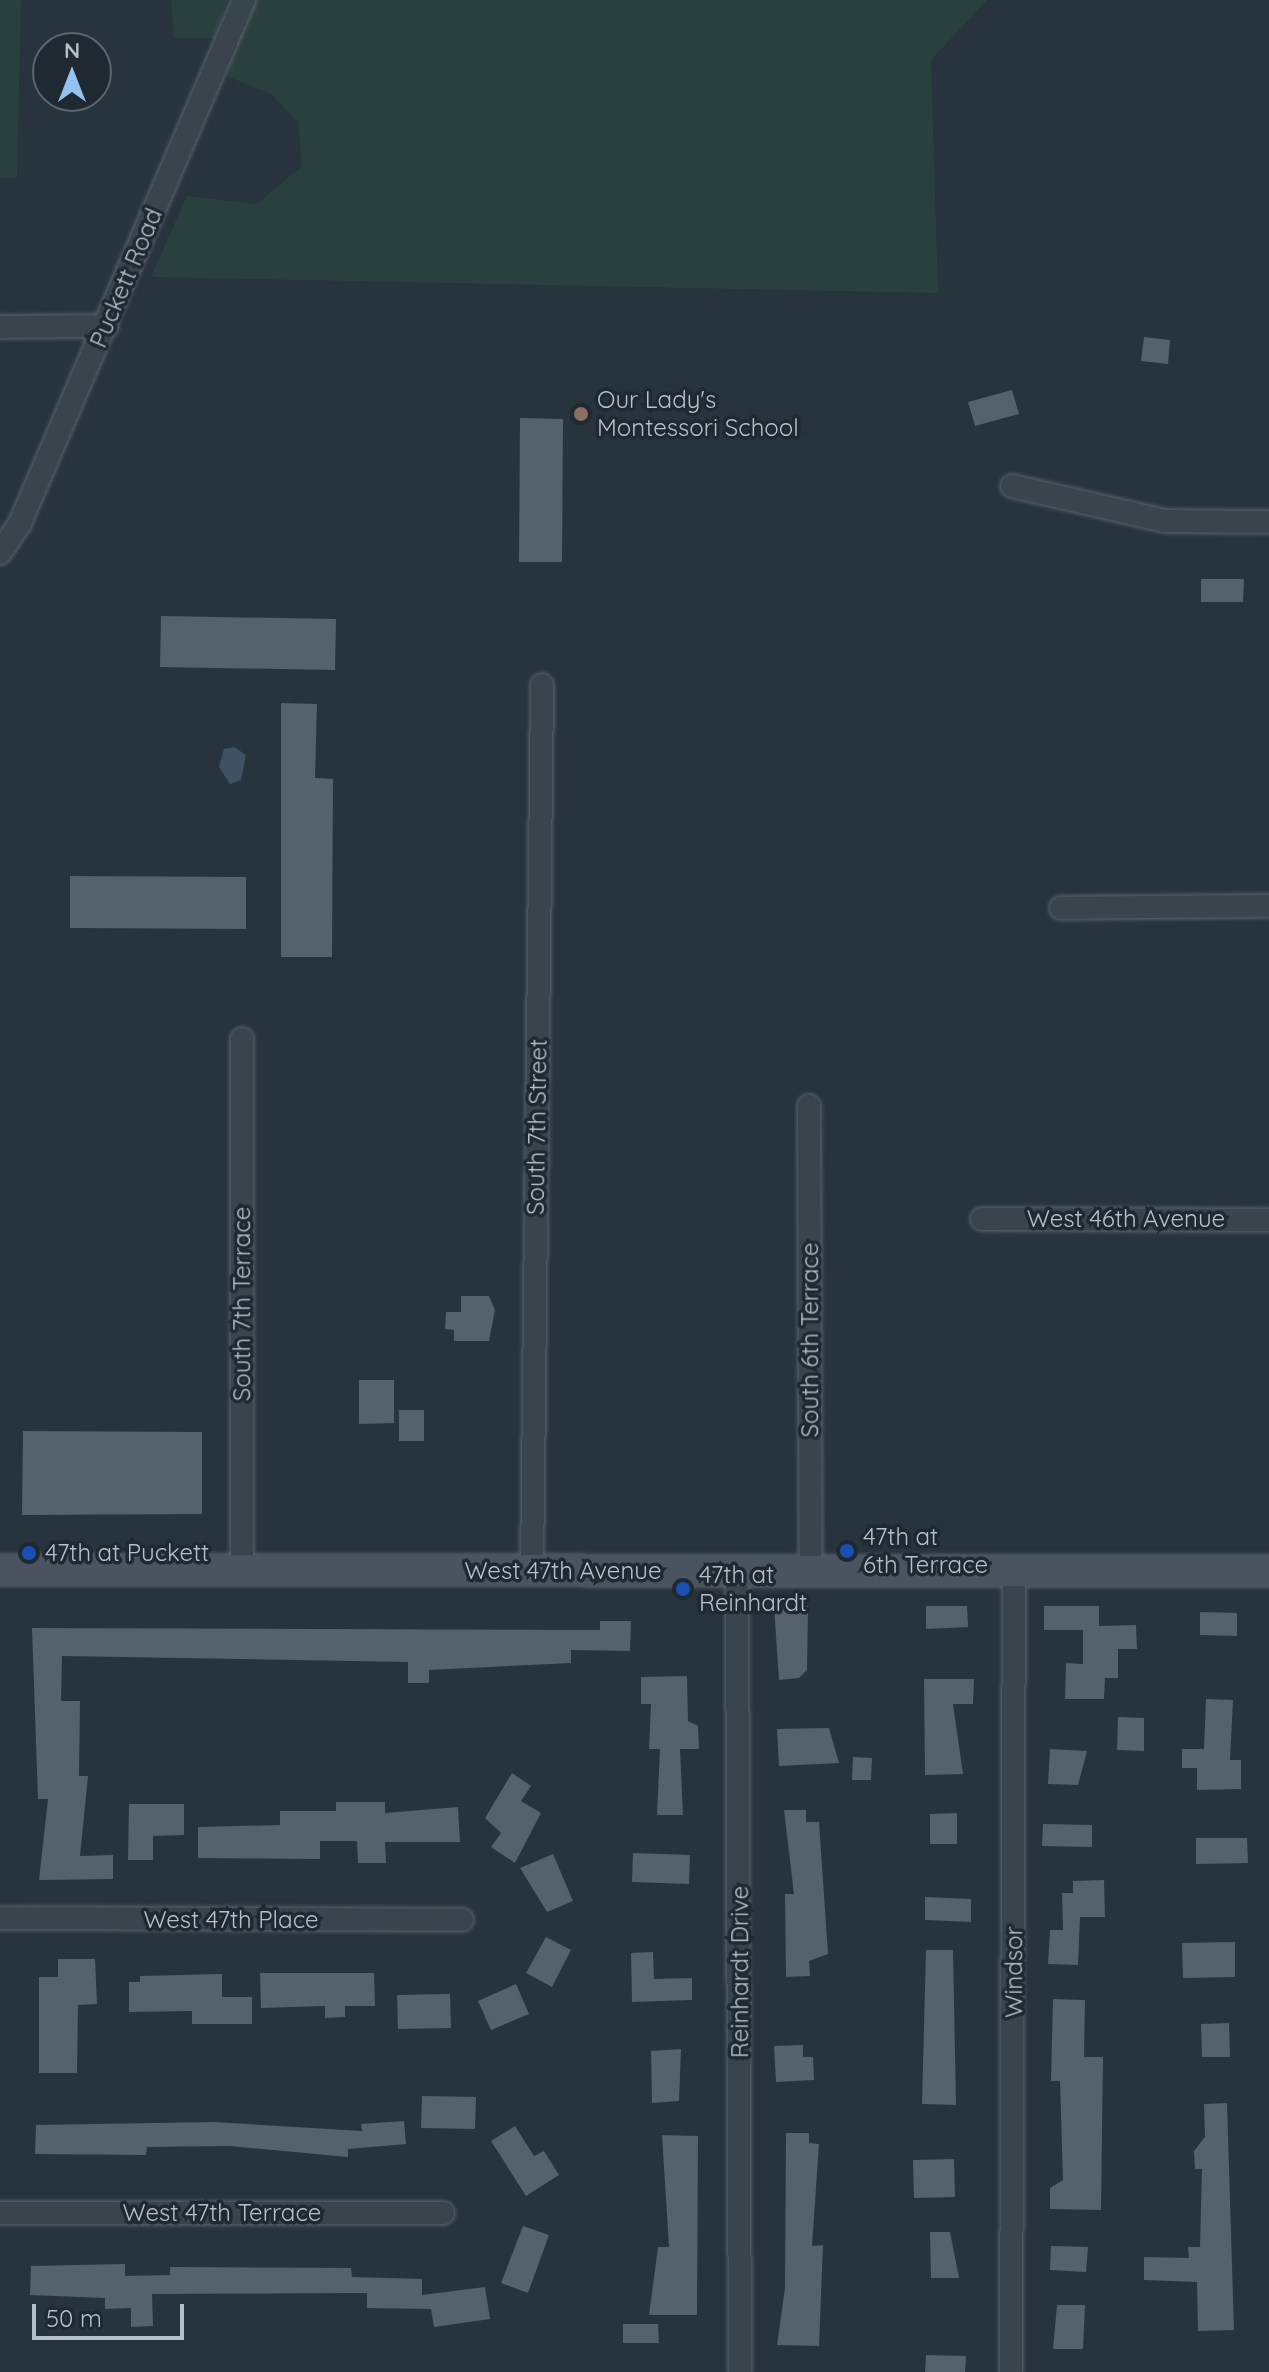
<!DOCTYPE html>
<style>
body{margin:0}
#map{position:relative;width:1269px;height:2372px;overflow:hidden;background:#27333d;font-family:Quicksand,sans-serif}
div>[style]{position:absolute}
[style*='--x']{left:calc(var(--x)*1px);top:calc(var(--y)*1px);width:calc(var(--w)*1px);rotate:calc(var(--a)*1deg)}
.green>*{inset:0;background:#2a403f}
.water>*{inset:0;background:#3e5264}
.building>*{inset:0;background:#55616d}
.roads{filter:drop-shadow(0 0 2px #58626b) drop-shadow(0 0 2px #58626b)}
.street>*{height:22px;margin:-11px;padding:0 11px;transform-origin:11px;border-radius:11px;background:#3a444d}
.secondary>*{height:30px;margin:-15px;padding:0 15px;transform-origin:15px;border-radius:15px;background:#495460}
.dots>*{width:22px;height:22px;translate:-50% -50%;box-sizing:border-box;border:4px solid #1f2932;border-radius:50%}
span{translate:-50% -50%;white-space:nowrap;text-align:center;line-height:1.15;-webkit-text-stroke:7px #1f2932;paint-order:stroke}
.street-label{font-size:24px;color:#b7bfc8}
.poi-label{font-size:24px;color:#b7bfc8}
.left{translate:0 -50%;text-align:left}
.north{position:absolute;left:32px;top:32px;width:80px;height:80px;box-sizing:border-box;background:#1f2932;border:2px solid #5c656e;border-radius:50%;rotate:0deg;font-size:22px;font-weight:700;line-height:32px;text-align:center;color:#b7bfc8}
.north::after{content:'';display:block;margin:auto;width:28px;height:36px;background:#94c2f0;clip-path:polygon(50% 0,100% 100%,50% 72%,0 100%)}
.scale{position:absolute;left:32px;top:2304px;width:152px;height:36px;box-sizing:border-box;border:4px solid #b7bfc8;border-top:0;padding-left:10px;font-size:24px;line-height:28px;white-space:nowrap;color:#b7bfc8;-webkit-text-stroke:6px #1f2932;paint-order:stroke}
</style>
<div id="map">
<div class="green">
<i style="clip-path:polygon(0 0,21px 0,17px 178px,0 178px)"></i>
<i style="clip-path:polygon(171px 0,227px 0,215px 38px,174px 38px)"></i>
<i style="clip-path:polygon(252px 0,987px 0,931px 60px,938px 293px,151px 277px,187px 196px,257px 204px,302px 166px,298px 122px,271px 94px,226px 76px)"></i>
</div>
<div class="water">
<i style="clip-path:polygon(234px 747px,246px 755px,241px 780px,230px 784px,219px 767px,224px 749px)"></i>
</div>
<div class="building">
<i style="clip-path:polygon(1144px 337px,1170px 340px,1168px 364px,1141px 361px)"></i>
<i style="clip-path:polygon(1012px 390px,1019px 414px,975px 426px,968px 402px)"></i>
<i style="clip-path:polygon(520px 418px,563px 419px,562px 562px,519px 562px)"></i>
<i style="clip-path:polygon(1201px 579px,1244px 579px,1243px 602px,1201px 602px)"></i>
<i style="clip-path:polygon(161px 616px,336px 619px,335px 670px,160px 667px)"></i>
<i style="clip-path:polygon(281px 703px,317px 704px,315px 778px,333px 779px,332px 957px,281px 957px)"></i>
<i style="clip-path:polygon(70px 876px,246px 877px,246px 929px,70px 928px)"></i>
<i style="clip-path:polygon(461px 1296px,489px 1296px,495px 1310px,489px 1341px,454px 1341px,454px 1330px,445px 1329px,446px 1312px,461px 1312px)"></i>
<i style="clip-path:polygon(359px 1380px,394px 1380px,394px 1423px,359px 1424px)"></i>
<i style="clip-path:polygon(399px 1410px,424px 1410px,424px 1441px,399px 1441px)"></i>
<i style="clip-path:polygon(23px 1431px,202px 1432px,202px 1514px,22px 1515px)"></i>
<i style="clip-path:polygon(774px 1606px,808px 1606px,807px 1670px,799px 1678px,779px 1680px)"></i>
<i style="clip-path:polygon(926px 1606px,967px 1606px,968px 1627px,926px 1629px)"></i>
<i style="clip-path:polygon(1044px 1606px,1099px 1606px,1099px 1626px,1136px 1625px,1137px 1649px,1118px 1649px,1118px 1678px,1105px 1678px,1104px 1699px,1065px 1699px,1066px 1663px,1083px 1664px,1083px 1630px,1044px 1630px)"></i>
<i style="clip-path:polygon(1200px 1612px,1237px 1613px,1237px 1636px,1200px 1635px)"></i>
<i style="clip-path:polygon(600px 1621px,631px 1621px,630px 1651px,571px 1650px,571px 1663px,429px 1670px,429px 1683px,408px 1683px,408px 1662px,62px 1656px,61px 1701px,80px 1701px,79px 1776px,88px 1776px,80px 1856px,113px 1855px,113px 1879px,39px 1880px,48px 1799px,38px 1799px,32px 1628px,600px 1630px)"></i>
<i style="clip-path:polygon(687px 1676px,688px 1721px,698px 1726px,699px 1749px,680px 1749px,683px 1815px,657px 1815px,660px 1749px,649px 1749px,651px 1704px,641px 1704px,641px 1677px)"></i>
<i style="clip-path:polygon(924px 1679px,974px 1679px,973px 1704px,953px 1704px,963px 1774px,925px 1775px)"></i>
<i style="clip-path:polygon(1206px 1699px,1233px 1700px,1230px 1760px,1241px 1760px,1241px 1789px,1197px 1790px,1197px 1768px,1182px 1768px,1182px 1749px,1204px 1749px)"></i>
<i style="clip-path:polygon(1118px 1717px,1144px 1718px,1144px 1751px,1117px 1750px)"></i>
<i style="clip-path:polygon(829px 1728px,839px 1763px,779px 1766px,777px 1729px)"></i>
<i style="clip-path:polygon(1050px 1749px,1087px 1751px,1078px 1785px,1048px 1784px)"></i>
<i style="clip-path:polygon(853px 1757px,872px 1758px,871px 1780px,852px 1780px)"></i>
<i style="clip-path:polygon(512px 1773px,531px 1786px,521px 1801px,541px 1813px,515px 1863px,491px 1847px,501px 1833px,485px 1818px)"></i>
<i style="clip-path:polygon(336px 1802px,385px 1802px,385px 1813px,458px 1807px,460px 1842px,385px 1842px,386px 1863px,358px 1863px,357px 1841px,320px 1841px,320px 1859px,198px 1858px,198px 1827px,280px 1825px,280px 1811px,336px 1811px)"></i>
<i style="clip-path:polygon(129px 1804px,184px 1804px,184px 1835px,153px 1836px,153px 1860px,128px 1860px)"></i>
<i style="clip-path:polygon(784px 1810px,806px 1810px,806px 1822px,819px 1822px,828px 1954px,809px 1961px,810px 1976px,786px 1977px,785px 1894px,794px 1894px)"></i>
<i style="clip-path:polygon(957px 1813px,957px 1844px,930px 1844px,930px 1814px)"></i>
<i style="clip-path:polygon(1043px 1824px,1092px 1825px,1092px 1847px,1042px 1846px)"></i>
<i style="clip-path:polygon(1196px 1838px,1247px 1838px,1248px 1863px,1196px 1864px)"></i>
<i style="clip-path:polygon(633px 1853px,690px 1855px,689px 1884px,632px 1882px)"></i>
<i style="clip-path:polygon(553px 1854px,573px 1901px,547px 1912px,520px 1868px)"></i>
<i style="clip-path:polygon(1104px 1880px,1105px 1917px,1080px 1917px,1078px 1965px,1048px 1964px,1050px 1930px,1063px 1930px,1062px 1893px,1073px 1893px,1073px 1881px)"></i>
<i style="clip-path:polygon(925px 1897px,971px 1899px,971px 1922px,925px 1920px)"></i>
<i style="clip-path:polygon(546px 1937px,571px 1950px,552px 1987px,526px 1973px)"></i>
<i style="clip-path:polygon(1235px 1942px,1235px 1977px,1183px 1978px,1182px 1943px)"></i>
<i style="clip-path:polygon(926px 1950px,953px 1950px,956px 2105px,922px 2104px)"></i>
<i style="clip-path:polygon(653px 1952px,654px 1979px,692px 1978px,692px 2000px,632px 2002px,631px 1953px)"></i>
<i style="clip-path:polygon(58px 1959px,95px 1959px,97px 2004px,78px 2005px,77px 2073px,39px 2073px,39px 1977px,58px 1977px)"></i>
<i style="clip-path:polygon(260px 1973px,374px 1973px,375px 2006px,345px 2006px,345px 2017px,325px 2018px,325px 2006px,261px 2008px)"></i>
<i style="clip-path:polygon(222px 1974px,222px 1997px,252px 1997px,252px 2024px,192px 2024px,192px 2011px,129px 2012px,129px 1982px,140px 1982px,140px 1976px)"></i>
<i style="clip-path:polygon(516px 1984px,529px 2014px,491px 2030px,478px 2001px)"></i>
<i style="clip-path:polygon(450px 1994px,451px 2028px,398px 2029px,397px 1995px)"></i>
<i style="clip-path:polygon(1053px 1999px,1085px 2000px,1084px 2057px,1103px 2057px,1101px 2210px,1050px 2209px,1050px 2188px,1063px 2180px,1060px 2081px,1051px 2081px)"></i>
<i style="clip-path:polygon(1229px 2023px,1230px 2057px,1202px 2057px,1201px 2024px)"></i>
<i style="clip-path:polygon(803px 2045px,803px 2057px,813px 2057px,814px 2080px,776px 2082px,774px 2046px)"></i>
<i style="clip-path:polygon(681px 2049px,679px 2101px,652px 2103px,651px 2051px)"></i>
<i style="clip-path:polygon(422px 2096px,476px 2097px,475px 2129px,421px 2128px)"></i>
<i style="clip-path:polygon(1227px 2103px,1234px 2330px,1198px 2331px,1197px 2282px,1144px 2280px,1144px 2257px,1189px 2258px,1188px 2247px,1200px 2247px,1202px 2169px,1195px 2169px,1194px 2151px,1205px 2137px,1204px 2104px)"></i>
<i style="clip-path:polygon(404px 2121px,406px 2144px,348px 2149px,348px 2157px,229px 2146px,147px 2147px,146px 2155px,35px 2154px,36px 2125px,214px 2122px,362px 2131px,361px 2124px)"></i>
<i style="clip-path:polygon(515px 2126px,534px 2156px,544px 2151px,559px 2175px,526px 2196px,491px 2141px)"></i>
<i style="clip-path:polygon(786px 2133px,809px 2133px,809px 2143px,819px 2144px,812px 2246px,823px 2245px,819px 2346px,777px 2345px,785px 2288px)"></i>
<i style="clip-path:polygon(662px 2135px,698px 2136px,697px 2315px,649px 2315px,658px 2247px,669px 2247px)"></i>
<i style="clip-path:polygon(954px 2159px,955px 2197px,914px 2198px,913px 2160px)"></i>
<i style="clip-path:polygon(523px 2226px,549px 2235px,528px 2293px,501px 2283px)"></i>
<i style="clip-path:polygon(930px 2232px,950px 2232px,959px 2278px,931px 2278px)"></i>
<i style="clip-path:polygon(1051px 2246px,1088px 2247px,1086px 2272px,1050px 2270px)"></i>
<i style="clip-path:polygon(125px 2264px,125px 2276px,170px 2275px,170px 2267px,351px 2268px,352px 2277px,422px 2279px,422px 2295px,485px 2287px,490px 2319px,434px 2327px,431px 2309px,367px 2308px,367px 2293px,152px 2294px,153px 2326px,131px 2327px,131px 2308px,105px 2309px,105px 2298px,30px 2295px,31px 2266px)"></i>
<i style="clip-path:polygon(1057px 2305px,1085px 2305px,1083px 2349px,1053px 2349px)"></i>
<i style="clip-path:polygon(623px 2324px,658px 2324px,659px 2343px,623px 2343px)"></i>
<i style="clip-path:polygon(926px 2355px,966px 2356px,965px 2372px,925px 2372px)"></i>
</div>
<div class="roads">
<div class="street">
<i style="--x:0;--y:327;--w:107;--a:-0.5"></i>
<i style="--x:1012;--y:486;--w:157;--a:12.9"></i>
<i style="--x:1165;--y:521;--w:104;--a:0.6"></i>
<i style="--x:0;--y:553;--w:36;--a:-56"></i>
<i style="--x:20;--y:523;--w:569;--a:-66.81"></i>
<i style="--x:1061;--y:908;--w:208;--a:-0.6"></i>
<i style="--x:242;--y:1039;--w:531;--a:90"></i>
<i style="--x:809;--y:1106;--w:467;--a:89.8"></i>
<i style="--x:982;--y:1219;--w:287;--a:0.2"></i>
<i style="--x:532;--y:1570;--w:885;--a:-89.35"></i>
<i style="--x:737;--y:1572;--w:800;--a:89.79"></i>
<i style="--x:0;--y:1918;--w:462;--a:0.2"></i>
<i style="--x:0;--y:2213;--w:443;--a:0"></i>
<i style="--x:1011;--y:2372;--w:800;--a:-89.79"></i>
</div>
<div class="secondary">
<i style="--x:0;--y:1570;--w:1269;--a:0.05"></i>
</div>
</div>
<div class="dots">
<i style="left:581px;top:414px;background:#8d6e63"></i>
<i style="left:847px;top:1551px;background:#1a4fb4"></i>
<i style="left:29px;top:1553px;background:#1a4fb4"></i>
<i style="left:683px;top:1589px;background:#1a4fb4"></i>
</div>
<div class="street-label">
<span style="left:126px;top:278px;rotate:-67deg">Puckett Road</span>
<span style="left:537px;top:1127px;rotate:-89deg">South 7th Street</span>
<span style="left:1126px;top:1219px">West 46th Avenue</span>
<span style="left:242px;top:1304px;rotate:-90deg">South 7th Terrace</span>
<span style="left:810px;top:1340px;rotate:-90deg">South 6th Terrace</span>
<span style="left:563px;top:1571px">West 47th Avenue</span>
<span style="left:231px;top:1920px">West 47th Place</span>
<span style="left:740px;top:1972px;rotate:-90deg">Reinhardt Drive</span>
<span style="left:1014px;top:1972px;rotate:-90deg">Windsor</span>
<span style="left:222px;top:2213px">West 47th Terrace</span>
</div>
<div class="poi-label">
<span class="left" style="left:597px;top:414px">Our Lady's<br>Montessori School</span>
<span class="left" style="left:863px;top:1551px">47th at<br>6th Terrace</span>
<span class="left" style="left:45px;top:1553px">47th at Puckett</span>
<span class="left" style="left:699px;top:1589px">47th at<br>Reinhardt</span>
</div>
<div class="north">N</div>
<div class="scale">50 m</div>
</div>
